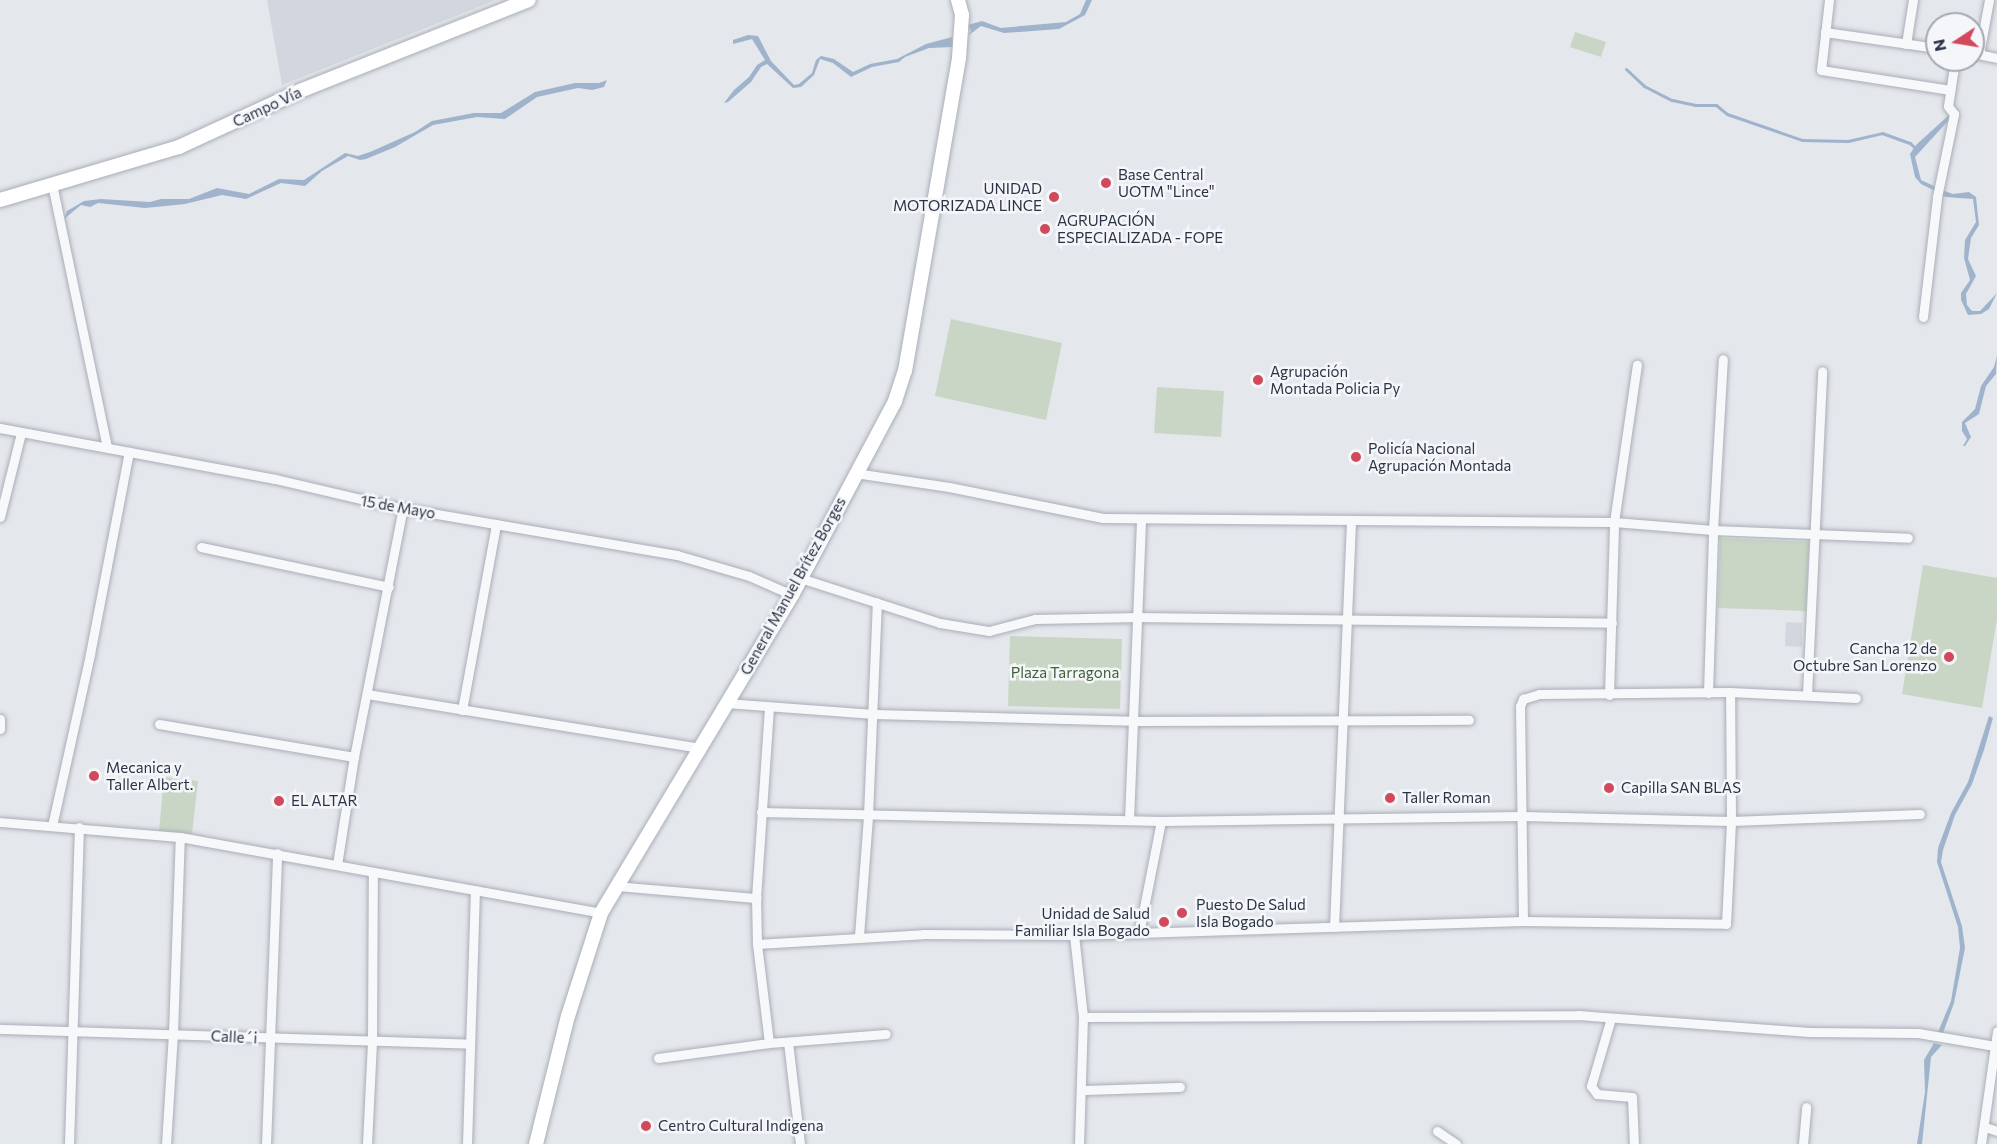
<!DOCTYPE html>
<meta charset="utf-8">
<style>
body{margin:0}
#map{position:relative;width:1997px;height:1144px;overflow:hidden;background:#e4e7ec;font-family:Commissioner,sans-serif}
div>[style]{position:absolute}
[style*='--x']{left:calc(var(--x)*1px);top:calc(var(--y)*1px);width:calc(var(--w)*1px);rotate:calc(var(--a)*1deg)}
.built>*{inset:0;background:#d2d6de}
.green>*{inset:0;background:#c9d6c5}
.water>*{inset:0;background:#9fb4cc}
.stream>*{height:3px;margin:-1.5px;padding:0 1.5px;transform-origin:1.5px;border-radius:1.5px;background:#9fb4cc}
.roads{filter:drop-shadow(0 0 2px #a9aeb7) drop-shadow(0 0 2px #a9aeb7)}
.street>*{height:9px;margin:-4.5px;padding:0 4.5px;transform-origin:4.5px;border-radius:4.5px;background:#f7f8fa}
.secondary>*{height:14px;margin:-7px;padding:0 7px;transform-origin:7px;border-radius:7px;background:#fff}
.dots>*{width:16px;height:16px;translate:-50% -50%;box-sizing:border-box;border:3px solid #f4f6f9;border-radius:50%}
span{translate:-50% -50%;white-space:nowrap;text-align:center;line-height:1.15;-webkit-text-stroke:5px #f4f6f9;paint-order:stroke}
.street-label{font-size:15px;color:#2b3445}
.poi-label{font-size:15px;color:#2b3445}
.left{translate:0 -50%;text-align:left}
.right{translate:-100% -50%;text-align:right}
.park-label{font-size:15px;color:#3f6138}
.north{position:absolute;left:1925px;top:12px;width:60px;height:60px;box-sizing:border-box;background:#f4f6f9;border:2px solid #a4a8b1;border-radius:50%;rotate:258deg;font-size:16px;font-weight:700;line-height:24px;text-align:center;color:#2b3445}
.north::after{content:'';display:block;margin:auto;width:21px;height:27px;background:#d1495b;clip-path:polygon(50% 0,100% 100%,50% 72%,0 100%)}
</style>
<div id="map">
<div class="built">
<i style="clip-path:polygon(267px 0,496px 0,282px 85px)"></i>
<i style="clip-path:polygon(1786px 622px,1802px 623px,1802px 647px,1785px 646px)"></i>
</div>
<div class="green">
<i style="clip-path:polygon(1575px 32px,1606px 42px,1601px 57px,1570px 47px)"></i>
<i style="clip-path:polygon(951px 319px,1062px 343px,1046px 420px,935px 396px)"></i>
<i style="clip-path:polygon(1157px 387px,1224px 391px,1221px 437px,1154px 433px)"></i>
<i style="clip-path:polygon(1720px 538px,1809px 542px,1806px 611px,1718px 608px)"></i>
<i style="clip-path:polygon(1923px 565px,1997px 578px,1997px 619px,1982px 708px,1902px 694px)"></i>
<i style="clip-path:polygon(1010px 636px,1122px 639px,1120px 709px,1008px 706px)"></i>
<i style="clip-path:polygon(164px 777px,198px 781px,192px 834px,159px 831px)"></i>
</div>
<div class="water">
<i style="clip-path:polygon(1086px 0,1092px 0,1085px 15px,1059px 29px,1004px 33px,981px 26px,969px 35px,971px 31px,968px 25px,982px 21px,1001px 28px,1066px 22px,1080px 14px)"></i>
<i style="clip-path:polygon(748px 35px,758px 36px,771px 61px,794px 85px,799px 84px,812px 73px,816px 60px,821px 56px,834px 59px,853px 72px,870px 64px,897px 59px,926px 44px,952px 37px,953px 47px,929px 48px,905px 57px,899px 62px,872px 67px,851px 77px,833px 63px,820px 59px,814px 75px,801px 87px,793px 88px,767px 64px,761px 67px,751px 82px,728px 102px,724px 103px,734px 90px,749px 77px,757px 65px,765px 60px,752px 39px,733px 44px,733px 40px)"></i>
<i style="clip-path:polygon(607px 80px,604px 87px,592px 90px,578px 88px,537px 97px,505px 119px,477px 117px,433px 125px,395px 147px,366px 159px,360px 160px,348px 156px,322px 171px,305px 186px,281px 183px,246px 199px,222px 195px,185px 204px,145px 208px,98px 203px,90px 207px,81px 205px,64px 219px,67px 211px,84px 201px,101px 199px,150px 202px,161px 199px,189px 199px,217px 188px,249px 194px,279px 179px,304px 180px,345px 153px,358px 156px,370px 152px,415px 132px,432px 121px,474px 113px,501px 113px,535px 92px,575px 83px,599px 83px)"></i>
<i style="clip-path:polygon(1949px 115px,1949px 120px,1915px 157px,1921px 180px,1936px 187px,1935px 191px,1921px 184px,1915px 177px,1910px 154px,1916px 145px)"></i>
<i style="clip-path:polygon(1942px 190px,1953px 194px,1969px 192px,1976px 197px,1979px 225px,1971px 238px,1968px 259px,1976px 276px,1966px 294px,1967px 305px,1972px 311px,1980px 311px,1997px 293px,1989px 309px,1981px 314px,1968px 315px,1961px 300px,1961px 293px,1970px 280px,1964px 258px,1965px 240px,1976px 222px,1973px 199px,1946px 197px,1941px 195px)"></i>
<i style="clip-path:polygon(1997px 356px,1996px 374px,1986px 386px,1979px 414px,1965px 423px,1971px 437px,1965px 446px,1963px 446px,1967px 439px,1962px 431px,1962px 422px,1975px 409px,1981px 386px,1994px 367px)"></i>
<i style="clip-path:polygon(1989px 716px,1993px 718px,1984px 750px,1972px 784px,1955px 815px,1943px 850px,1941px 862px,1962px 926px,1965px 948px,1954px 1003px,1943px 1033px,1938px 1032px,1951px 1001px,1960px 948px,1958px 927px,1937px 862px,1938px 848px,1951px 813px,1968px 782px)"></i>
<i style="clip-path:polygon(1934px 1043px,1942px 1045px,1931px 1057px,1922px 1144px,1917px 1144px,1925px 1092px,1924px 1060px)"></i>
</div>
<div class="stream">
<i style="--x:1626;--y:69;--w:25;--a:43"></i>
<i style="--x:1644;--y:86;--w:31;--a:27"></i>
<i style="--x:1672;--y:100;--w:24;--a:12"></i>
<i style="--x:1695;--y:105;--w:21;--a:0"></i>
<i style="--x:1716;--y:105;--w:14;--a:39"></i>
<i style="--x:1727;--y:114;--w:79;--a:19.1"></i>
<i style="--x:1802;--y:140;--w:46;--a:1.2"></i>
<i style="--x:1848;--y:141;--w:35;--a:-13"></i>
<i style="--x:1882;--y:133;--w:30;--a:20"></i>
<i style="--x:1910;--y:143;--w:7;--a:45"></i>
</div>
<div class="roads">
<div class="street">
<i style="--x:1829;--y:0;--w:70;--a:96.5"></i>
<i style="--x:1821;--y:70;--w:131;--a:8.8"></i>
<i style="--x:1825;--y:32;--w:113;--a:8.1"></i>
<i style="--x:1906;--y:44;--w:45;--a:-81"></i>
<i style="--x:1973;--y:53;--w:25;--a:12"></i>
<i style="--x:1979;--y:54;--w:55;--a:-79.5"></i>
<i style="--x:52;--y:184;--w:269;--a:78.2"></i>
<i style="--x:1923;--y:317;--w:121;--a:-83.3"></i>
<i style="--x:1937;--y:197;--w:85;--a:-78.4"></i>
<i style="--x:1954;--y:114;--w:10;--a:-127"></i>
<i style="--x:1948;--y:106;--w:47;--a:-81.3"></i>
<i style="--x:0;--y:428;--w:280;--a:10.5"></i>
<i style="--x:275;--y:479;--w:118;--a:13.2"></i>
<i style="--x:390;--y:506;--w:291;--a:9.7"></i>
<i style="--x:677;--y:555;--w:75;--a:16.3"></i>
<i style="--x:749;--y:576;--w:47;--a:23.8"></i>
<i style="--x:855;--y:473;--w:95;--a:8.5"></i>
<i style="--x:949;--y:487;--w:157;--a:11.4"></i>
<i style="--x:1103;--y:518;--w:511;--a:0.45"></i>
<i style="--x:1614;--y:522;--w:99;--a:4.6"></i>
<i style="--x:1713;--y:530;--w:195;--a:2.3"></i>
<i style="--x:0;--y:517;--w:87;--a:-76"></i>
<i style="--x:201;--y:547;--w:192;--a:12"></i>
<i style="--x:800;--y:578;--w:147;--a:17.8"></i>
<i style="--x:940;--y:623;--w:50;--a:9.3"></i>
<i style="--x:989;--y:631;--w:48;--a:-14.6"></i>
<i style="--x:1035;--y:619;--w:104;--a:-1.1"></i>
<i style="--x:1139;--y:617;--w:473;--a:0.7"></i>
<i style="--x:1708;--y:693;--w:163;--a:-88.2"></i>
<i style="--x:1713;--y:530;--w:171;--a:-86.7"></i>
<i style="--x:367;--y:694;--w:336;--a:9.2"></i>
<i style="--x:1807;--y:694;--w:323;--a:-87.3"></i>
<i style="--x:1609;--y:695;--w:173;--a:-88.3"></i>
<i style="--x:1614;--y:522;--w:159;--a:-81.7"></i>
<i style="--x:726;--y:703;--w:148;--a:4.3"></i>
<i style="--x:874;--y:714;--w:259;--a:1.5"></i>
<i style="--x:1133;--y:721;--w:336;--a:-0.2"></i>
<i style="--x:462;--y:710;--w:189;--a:-79.6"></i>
<i style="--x:0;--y:719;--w:10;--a:90"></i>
<i style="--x:159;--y:724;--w:198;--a:9.6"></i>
<i style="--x:761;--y:812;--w:400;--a:1.3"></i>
<i style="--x:1161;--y:821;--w:361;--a:-0.8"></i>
<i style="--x:1522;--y:816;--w:209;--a:1.4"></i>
<i style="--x:1731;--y:821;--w:189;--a:-2.1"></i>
<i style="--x:1129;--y:820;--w:301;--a:-87.7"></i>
<i style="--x:0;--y:822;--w:181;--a:4.8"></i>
<i style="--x:180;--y:837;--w:428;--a:10.2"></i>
<i style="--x:52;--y:826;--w:176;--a:-77.5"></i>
<i style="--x:90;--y:654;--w:206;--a:-79.1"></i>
<i style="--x:337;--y:865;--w:109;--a:-81.1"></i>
<i style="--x:354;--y:757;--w:254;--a:-78.9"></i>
<i style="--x:616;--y:886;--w:141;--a:4.9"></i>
<i style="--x:1523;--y:921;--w:215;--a:-90.8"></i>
<i style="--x:1520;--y:706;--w:8;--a:-67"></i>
<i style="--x:1523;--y:699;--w:17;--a:-17"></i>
<i style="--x:1539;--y:694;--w:191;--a:-0.6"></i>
<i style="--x:1730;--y:692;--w:126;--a:2.7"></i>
<i style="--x:1334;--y:927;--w:407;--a:-87.6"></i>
<i style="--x:1139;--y:933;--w:114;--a:-78.9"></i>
<i style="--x:1074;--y:935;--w:82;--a:83.7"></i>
<i style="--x:1083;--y:1017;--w:127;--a:91.8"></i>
<i style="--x:859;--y:936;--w:121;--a:-85.7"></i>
<i style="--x:868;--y:815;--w:213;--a:-87.6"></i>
<i style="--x:757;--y:944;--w:166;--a:-3.4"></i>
<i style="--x:923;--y:934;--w:151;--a:0.4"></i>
<i style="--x:1074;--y:935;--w:449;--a:-1.8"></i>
<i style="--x:1523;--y:921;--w:203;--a:0.8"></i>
<i style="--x:1726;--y:924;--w:103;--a:-87.2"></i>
<i style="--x:1731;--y:821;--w:129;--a:-90.4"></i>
<i style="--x:1083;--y:1017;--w:495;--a:-0.2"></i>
<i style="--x:1578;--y:1015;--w:232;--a:4.2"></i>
<i style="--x:1809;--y:1032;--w:109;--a:0.5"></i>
<i style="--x:1918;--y:1033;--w:78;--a:9.6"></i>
<i style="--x:1611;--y:1018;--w:71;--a:106.4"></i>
<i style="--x:1591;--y:1086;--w:10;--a:53"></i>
<i style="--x:1597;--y:1094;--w:35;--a:5"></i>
<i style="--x:1632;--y:1097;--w:47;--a:87.6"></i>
<i style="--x:0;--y:1029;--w:468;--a:1.8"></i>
<i style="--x:788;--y:1042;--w:103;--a:83.3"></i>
<i style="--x:769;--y:1043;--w:100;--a:-96.9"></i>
<i style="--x:757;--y:944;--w:46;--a:-91.2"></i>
<i style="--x:756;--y:898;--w:192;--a:-86.1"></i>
<i style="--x:658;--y:1058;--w:112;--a:-7.7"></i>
<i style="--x:769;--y:1043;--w:117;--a:-4.4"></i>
<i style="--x:1082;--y:1090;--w:98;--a:-1.8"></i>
<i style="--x:1985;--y:1127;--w:13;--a:18"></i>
<i style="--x:1437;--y:1131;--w:23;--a:34"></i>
<i style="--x:69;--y:1144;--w:317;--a:-88.2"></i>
<i style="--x:166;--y:1144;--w:111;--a:-86.4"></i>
<i style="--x:173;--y:1033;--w:196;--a:-88"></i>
<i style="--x:266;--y:1144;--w:291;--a:-87.8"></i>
<i style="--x:367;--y:1144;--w:104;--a:-87.2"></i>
<i style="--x:372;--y:1040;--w:167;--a:-89.7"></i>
<i style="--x:467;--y:1144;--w:254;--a:-88.2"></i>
<i style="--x:1803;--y:1144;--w:37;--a:-85"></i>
<i style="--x:1981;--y:1144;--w:114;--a:-81.9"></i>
</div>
<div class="secondary">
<i style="--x:0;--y:200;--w:187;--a:-16.5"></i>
<i style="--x:179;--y:147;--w:133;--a:-24.8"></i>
<i style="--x:300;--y:91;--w:246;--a:-21.7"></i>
<i style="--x:536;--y:1144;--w:132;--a:-76"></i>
<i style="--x:568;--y:1016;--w:108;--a:-72.2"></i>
<i style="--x:601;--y:913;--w:371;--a:-59"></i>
<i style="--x:792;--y:595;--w:220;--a:-62"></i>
<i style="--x:895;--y:401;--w:32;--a:-72"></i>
<i style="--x:905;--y:371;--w:318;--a:-80.2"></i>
<i style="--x:959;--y:58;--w:43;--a:-86"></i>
<i style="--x:962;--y:15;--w:16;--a:-105"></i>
</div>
</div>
<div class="dots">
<i style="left:1106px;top:183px;background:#d1495b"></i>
<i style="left:1054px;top:197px;background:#d1495b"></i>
<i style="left:1045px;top:229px;background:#d1495b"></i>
<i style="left:1258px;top:380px;background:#d1495b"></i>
<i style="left:1356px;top:457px;background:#d1495b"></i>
<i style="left:1949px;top:657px;background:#d1495b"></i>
<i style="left:94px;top:776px;background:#d1495b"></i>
<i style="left:1609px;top:788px;background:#d1495b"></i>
<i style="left:1390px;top:798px;background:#d1495b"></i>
<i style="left:279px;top:801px;background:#d1495b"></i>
<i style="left:1182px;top:913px;background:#d1495b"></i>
<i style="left:1164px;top:922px;background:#d1495b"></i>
<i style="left:646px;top:1126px;background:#d1495b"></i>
</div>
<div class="street-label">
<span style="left:267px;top:107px;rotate:-25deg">Campo Vía</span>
<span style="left:398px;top:507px;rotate:10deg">15 de Mayo</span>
<span style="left:793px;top:586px;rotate:-61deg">General Manuel Brítez Borges</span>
<span style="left:234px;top:1037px;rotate:3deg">Calle´i</span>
</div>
<div class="poi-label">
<span class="left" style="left:1118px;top:183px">Base Central<br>UOTM "Lince"</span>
<span class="right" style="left:1042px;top:197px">UNIDAD<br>MOTORIZADA LINCE</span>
<span class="left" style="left:1057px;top:229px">AGRUPACIÓN<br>ESPECIALIZADA - FOPE</span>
<span class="left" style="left:1270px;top:380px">Agrupación<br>Montada Policia Py</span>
<span class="left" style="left:1368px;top:457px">Policía Nacional<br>Agrupación Montada</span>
<span class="right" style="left:1937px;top:657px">Cancha 12 de<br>Octubre San Lorenzo</span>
<span class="left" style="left:106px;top:776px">Mecanica y<br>Taller Albert.</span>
<span class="left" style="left:1621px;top:788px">Capilla SAN BLAS</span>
<span class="left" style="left:1402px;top:798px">Taller Roman</span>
<span class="left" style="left:291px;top:801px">EL ALTAR</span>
<span class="left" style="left:1196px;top:913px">Puesto De Salud<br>Isla Bogado</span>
<span class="right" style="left:1150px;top:922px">Unidad de Salud<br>Familiar Isla Bogado</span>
<span class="left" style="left:658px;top:1126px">Centro Cultural Indigena</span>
</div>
<div class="park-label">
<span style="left:1065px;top:673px">Plaza Tarragona</span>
</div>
<div class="north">N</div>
</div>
